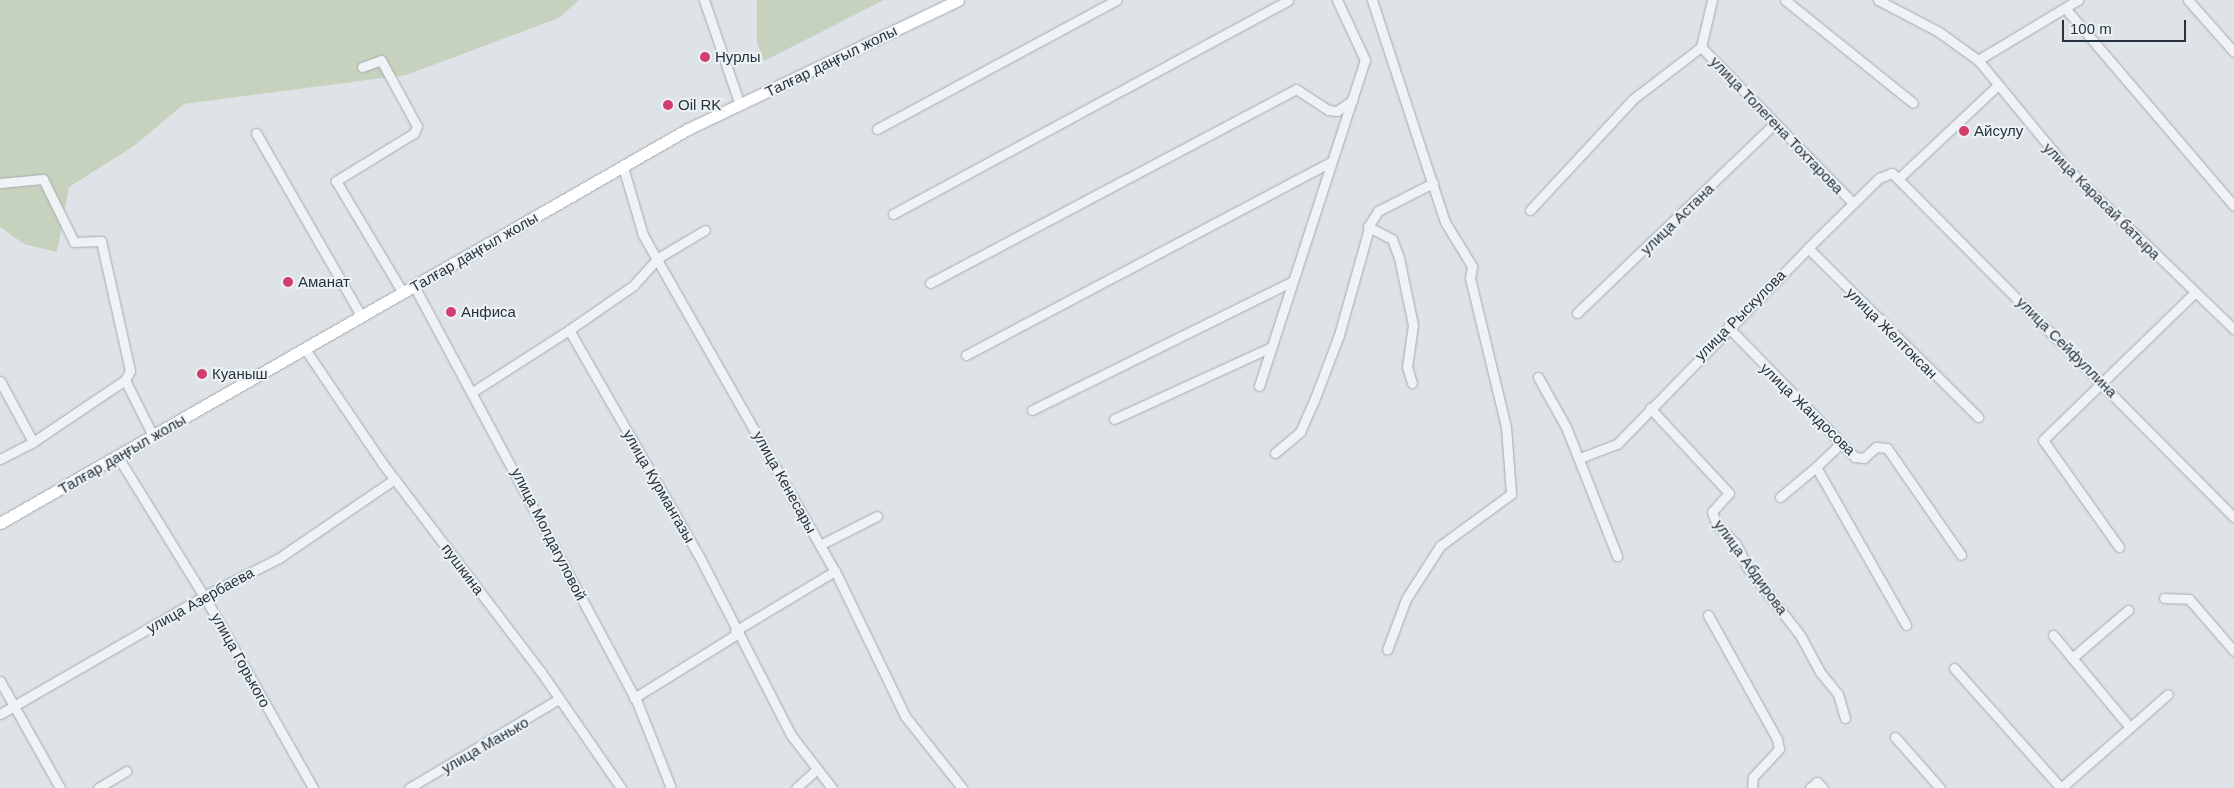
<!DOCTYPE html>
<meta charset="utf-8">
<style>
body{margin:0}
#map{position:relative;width:2234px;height:788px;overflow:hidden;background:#dee3e8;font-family:Arial,sans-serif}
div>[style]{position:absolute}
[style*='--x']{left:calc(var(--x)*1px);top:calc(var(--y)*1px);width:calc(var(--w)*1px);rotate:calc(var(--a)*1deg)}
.green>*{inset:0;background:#c7d2be}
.roads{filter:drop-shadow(0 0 1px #a3abb2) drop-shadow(0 0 1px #a3abb2)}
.minor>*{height:9px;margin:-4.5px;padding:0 4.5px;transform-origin:4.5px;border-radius:4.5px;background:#f0f3f6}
.major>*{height:11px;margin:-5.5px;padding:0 5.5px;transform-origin:5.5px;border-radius:5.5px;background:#fff}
.dots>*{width:14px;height:14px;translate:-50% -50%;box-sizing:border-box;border:2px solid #edf2f5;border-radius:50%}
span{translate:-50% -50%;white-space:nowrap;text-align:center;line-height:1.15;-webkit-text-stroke:4px #edf2f5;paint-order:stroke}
.poi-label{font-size:15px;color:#26333f}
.left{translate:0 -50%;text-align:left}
.street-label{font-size:15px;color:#26333f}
.scale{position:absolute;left:2062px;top:20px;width:124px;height:22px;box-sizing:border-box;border:2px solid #26333f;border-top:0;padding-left:6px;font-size:15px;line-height:18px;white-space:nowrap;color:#26333f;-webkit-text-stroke:4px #edf2f5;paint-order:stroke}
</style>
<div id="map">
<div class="green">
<i style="clip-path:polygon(0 0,579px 0,559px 18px,406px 75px,184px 104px,134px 146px,69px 187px,57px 252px,24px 244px,0 227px)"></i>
<i style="clip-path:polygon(757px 0,884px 0,764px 61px,757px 43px)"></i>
</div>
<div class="roads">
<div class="minor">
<i style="--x:704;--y:0;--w:111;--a:71.1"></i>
<i style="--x:1372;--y:0;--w:234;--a:71.8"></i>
<i style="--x:1445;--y:222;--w:52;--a:58.5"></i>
<i style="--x:1472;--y:266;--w:12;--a:99"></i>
<i style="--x:1470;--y:278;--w:153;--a:76.4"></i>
<i style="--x:1506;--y:427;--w:67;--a:85.7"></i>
<i style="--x:1511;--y:494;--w:88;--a:143.8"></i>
<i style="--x:1440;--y:546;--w:63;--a:122.7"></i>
<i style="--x:1406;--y:599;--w:54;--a:110.4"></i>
<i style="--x:1712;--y:0;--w:48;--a:103.2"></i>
<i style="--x:1701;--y:47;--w:218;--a:45.7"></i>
<i style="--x:1785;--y:0;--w:164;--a:38.8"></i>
<i style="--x:1878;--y:0;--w:69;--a:27.7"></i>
<i style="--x:1939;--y:32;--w:48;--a:35.7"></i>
<i style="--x:1978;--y:60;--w:140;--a:50.5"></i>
<i style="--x:2067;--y:168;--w:232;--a:44"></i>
<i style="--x:2188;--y:0;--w:69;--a:48.5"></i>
<i style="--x:2065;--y:8;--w:260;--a:49.5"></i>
<i style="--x:1978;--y:60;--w:117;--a:-31"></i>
<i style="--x:362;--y:67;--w:20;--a:-20"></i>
<i style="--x:381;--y:60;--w:75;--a:61.4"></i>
<i style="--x:417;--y:126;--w:8;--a:113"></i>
<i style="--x:414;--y:133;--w:92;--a:148.4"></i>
<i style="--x:336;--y:181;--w:131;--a:59.1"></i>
<i style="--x:877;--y:129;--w:272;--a:-28.3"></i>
<i style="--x:256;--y:133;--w:212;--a:60.1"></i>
<i style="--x:623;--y:167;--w:71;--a:73.6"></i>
<i style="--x:643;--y:235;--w:387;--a:60.3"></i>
<i style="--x:835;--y:571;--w:161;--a:64.2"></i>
<i style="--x:905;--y:716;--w:92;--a:51.6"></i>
<i style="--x:1899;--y:178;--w:134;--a:-43.2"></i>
<i style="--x:0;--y:183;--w:43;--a:-5.3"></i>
<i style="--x:43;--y:179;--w:70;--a:63.8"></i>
<i style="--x:74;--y:242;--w:27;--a:-2"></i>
<i style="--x:101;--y:241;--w:133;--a:77.4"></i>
<i style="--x:130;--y:371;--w:10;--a:119"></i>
<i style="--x:125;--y:380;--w:63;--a:63.4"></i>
<i style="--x:1530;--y:210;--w:151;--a:-47.1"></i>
<i style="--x:1633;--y:99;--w:86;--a:-37.4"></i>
<i style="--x:893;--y:214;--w:449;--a:-28.4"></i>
<i style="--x:705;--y:230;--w:55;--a:149.2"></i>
<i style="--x:658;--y:258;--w:36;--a:132"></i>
<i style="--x:634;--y:285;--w:79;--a:145.3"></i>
<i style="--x:569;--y:330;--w:258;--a:60.1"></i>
<i style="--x:698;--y:554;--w:203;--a:62.8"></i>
<i style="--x:791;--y:735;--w:67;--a:52.3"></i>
<i style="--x:1808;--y:248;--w:240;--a:44.8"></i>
<i style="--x:930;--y:283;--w:414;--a:-27.9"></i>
<i style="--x:1296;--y:89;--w:38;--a:33"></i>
<i style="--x:1328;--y:110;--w:9;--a:6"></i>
<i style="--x:1337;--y:111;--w:19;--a:-35"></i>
<i style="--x:414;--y:286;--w:472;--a:61.8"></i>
<i style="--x:637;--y:702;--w:92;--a:68.4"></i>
<i style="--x:1577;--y:313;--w:274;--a:-43.8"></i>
<i style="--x:1728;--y:327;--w:182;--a:45.7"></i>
<i style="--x:1855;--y:457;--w:9;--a:6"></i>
<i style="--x:1864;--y:458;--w:16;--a:-43"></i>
<i style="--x:1876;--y:447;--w:11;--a:5"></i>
<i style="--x:1887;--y:448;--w:130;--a:55.3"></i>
<i style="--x:305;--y:349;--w:139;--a:55.9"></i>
<i style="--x:383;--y:464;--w:261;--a:52.8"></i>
<i style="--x:541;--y:672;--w:141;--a:55.4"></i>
<i style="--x:966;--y:355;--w:412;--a:-27.9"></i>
<i style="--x:1538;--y:377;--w:57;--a:60.8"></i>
<i style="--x:1566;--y:427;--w:139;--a:68.4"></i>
<i style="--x:0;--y:381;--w:69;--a:61.6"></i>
<i style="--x:33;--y:442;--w:111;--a:-34"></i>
<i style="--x:1412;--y:383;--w:17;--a:-107"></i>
<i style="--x:1407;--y:367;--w:42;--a:-81.9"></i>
<i style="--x:1413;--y:325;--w:68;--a:-101.8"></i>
<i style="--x:1399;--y:258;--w:20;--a:-110"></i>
<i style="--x:1392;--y:239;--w:27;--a:-153"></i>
<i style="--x:1368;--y:227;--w:19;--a:-58"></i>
<i style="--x:1378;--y:211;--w:62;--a:-27"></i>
<i style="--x:1259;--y:386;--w:343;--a:-72"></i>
<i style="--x:1365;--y:60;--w:66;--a:-115"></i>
<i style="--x:474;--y:391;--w:113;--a:-32.7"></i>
<i style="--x:1650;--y:408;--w:116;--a:47.1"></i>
<i style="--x:1729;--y:493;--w:25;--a:132"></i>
<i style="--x:1712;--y:512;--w:14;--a:69"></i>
<i style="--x:1717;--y:525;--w:27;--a:45"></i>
<i style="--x:1736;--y:544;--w:25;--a:64"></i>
<i style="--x:1747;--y:567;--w:86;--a:52.1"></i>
<i style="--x:1800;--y:635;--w:42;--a:61.6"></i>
<i style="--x:1820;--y:672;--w:28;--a:51"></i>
<i style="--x:1838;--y:694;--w:25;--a:74"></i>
<i style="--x:1032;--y:410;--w:291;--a:-26.3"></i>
<i style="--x:1114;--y:419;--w:173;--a:-24.6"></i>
<i style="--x:1841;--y:443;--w:35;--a:136"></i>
<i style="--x:1816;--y:467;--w:182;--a:60.3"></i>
<i style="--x:1275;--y:453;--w:33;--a:-40"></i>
<i style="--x:1300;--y:432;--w:37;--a:-66"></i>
<i style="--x:1315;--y:398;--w:67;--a:-69.1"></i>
<i style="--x:1339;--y:335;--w:111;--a:-74.3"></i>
<i style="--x:118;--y:457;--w:163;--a:58.3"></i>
<i style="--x:204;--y:596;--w:221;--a:60.4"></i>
<i style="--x:1580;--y:458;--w:40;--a:-21"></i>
<i style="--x:1617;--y:444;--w:274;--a:-45.7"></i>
<i style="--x:1808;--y:248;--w:100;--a:-44.6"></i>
<i style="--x:1879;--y:178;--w:14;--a:-21"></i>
<i style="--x:1892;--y:173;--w:485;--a:45.2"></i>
<i style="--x:0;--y:459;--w:37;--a:-27"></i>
<i style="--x:1780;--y:497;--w:47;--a:-39.8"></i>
<i style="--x:820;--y:545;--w:64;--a:-27"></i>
<i style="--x:2119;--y:547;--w:131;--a:-125.4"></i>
<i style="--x:2043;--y:440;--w:212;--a:-44.2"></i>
<i style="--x:2164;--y:598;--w:25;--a:2"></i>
<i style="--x:2189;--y:599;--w:69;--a:49.1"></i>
<i style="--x:1708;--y:615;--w:142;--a:60.9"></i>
<i style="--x:1777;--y:739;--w:10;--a:79"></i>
<i style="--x:1779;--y:749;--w:38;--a:133"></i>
<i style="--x:1753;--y:777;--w:11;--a:95"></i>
<i style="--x:735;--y:631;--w:117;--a:-31"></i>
<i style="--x:2053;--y:635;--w:117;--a:50.2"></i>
<i style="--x:2072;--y:658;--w:74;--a:-40.6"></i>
<i style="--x:1954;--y:668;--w:161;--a:48.3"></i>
<i style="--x:0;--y:681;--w:123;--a:60.7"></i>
<i style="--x:634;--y:698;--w:121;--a:-31.9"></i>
<i style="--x:0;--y:714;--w:236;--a:-30"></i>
<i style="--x:204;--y:596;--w:84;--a:-26.9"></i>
<i style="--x:279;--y:558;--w:140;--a:-34.3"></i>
<i style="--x:1895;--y:737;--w:68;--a:48.6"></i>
<i style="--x:98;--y:788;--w:33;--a:-31"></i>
<i style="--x:409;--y:788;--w:174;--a:-30.7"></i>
<i style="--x:796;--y:788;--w:25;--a:-42"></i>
<i style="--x:1810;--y:788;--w:9;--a:-41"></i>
<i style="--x:1817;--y:782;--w:8;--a:45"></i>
<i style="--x:2061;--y:788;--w:142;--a:-41.3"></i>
</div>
<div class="major">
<i style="--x:0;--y:523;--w:793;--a:-29.8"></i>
<i style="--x:688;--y:129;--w:299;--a:-25.5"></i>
</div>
</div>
<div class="dots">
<i style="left:705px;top:57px;background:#d23e6d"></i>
<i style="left:668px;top:105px;background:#d23e6d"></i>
<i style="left:1964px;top:131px;background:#d23e6d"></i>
<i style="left:288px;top:282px;background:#d23e6d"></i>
<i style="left:451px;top:312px;background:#d23e6d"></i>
<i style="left:202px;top:374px;background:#d23e6d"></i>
</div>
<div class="poi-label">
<span class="left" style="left:715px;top:57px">Нурлы</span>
<span class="left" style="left:678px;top:105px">Oil RK</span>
<span class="left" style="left:1974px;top:131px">Айсулу</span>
<span class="left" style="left:298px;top:282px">Аманат</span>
<span class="left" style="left:461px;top:312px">Анфиса</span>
<span class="left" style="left:212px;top:374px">Куаныш</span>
</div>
<div class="street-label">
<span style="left:831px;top:61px;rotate:-26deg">Талғар даңғыл жолы</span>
<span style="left:1777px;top:125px;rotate:46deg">улица Толегена Тохтарова</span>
<span style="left:2102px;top:201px;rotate:45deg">улица Карасай батыра</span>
<span style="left:1677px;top:219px;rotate:-44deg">улица Астана</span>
<span style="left:474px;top:252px;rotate:-30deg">Талғар даңғыл жолы</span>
<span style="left:1740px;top:315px;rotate:-45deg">улица Рыскулова</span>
<span style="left:1892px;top:333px;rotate:45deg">улица Желтоксан</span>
<span style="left:2067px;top:347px;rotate:45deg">улица Сейфуллина</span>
<span style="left:1808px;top:409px;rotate:44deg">улица Жандосова</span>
<span style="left:122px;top:454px;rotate:-30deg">Талғар даңғыл жолы</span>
<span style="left:785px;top:482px;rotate:61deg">улица Кенесары</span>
<span style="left:659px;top:486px;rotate:60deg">улица Курмангазы</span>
<span style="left:549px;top:534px;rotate:63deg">улица Молдагуловой</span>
<span style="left:1751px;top:567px;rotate:54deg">улица Абдирова</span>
<span style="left:463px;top:569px;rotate:53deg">пушкина</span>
<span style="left:200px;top:600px;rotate:-29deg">улица Азербаева</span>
<span style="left:241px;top:660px;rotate:61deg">улица Горького</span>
<span style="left:485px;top:745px;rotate:-30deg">улица Манько</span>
</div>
<div class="scale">100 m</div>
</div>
